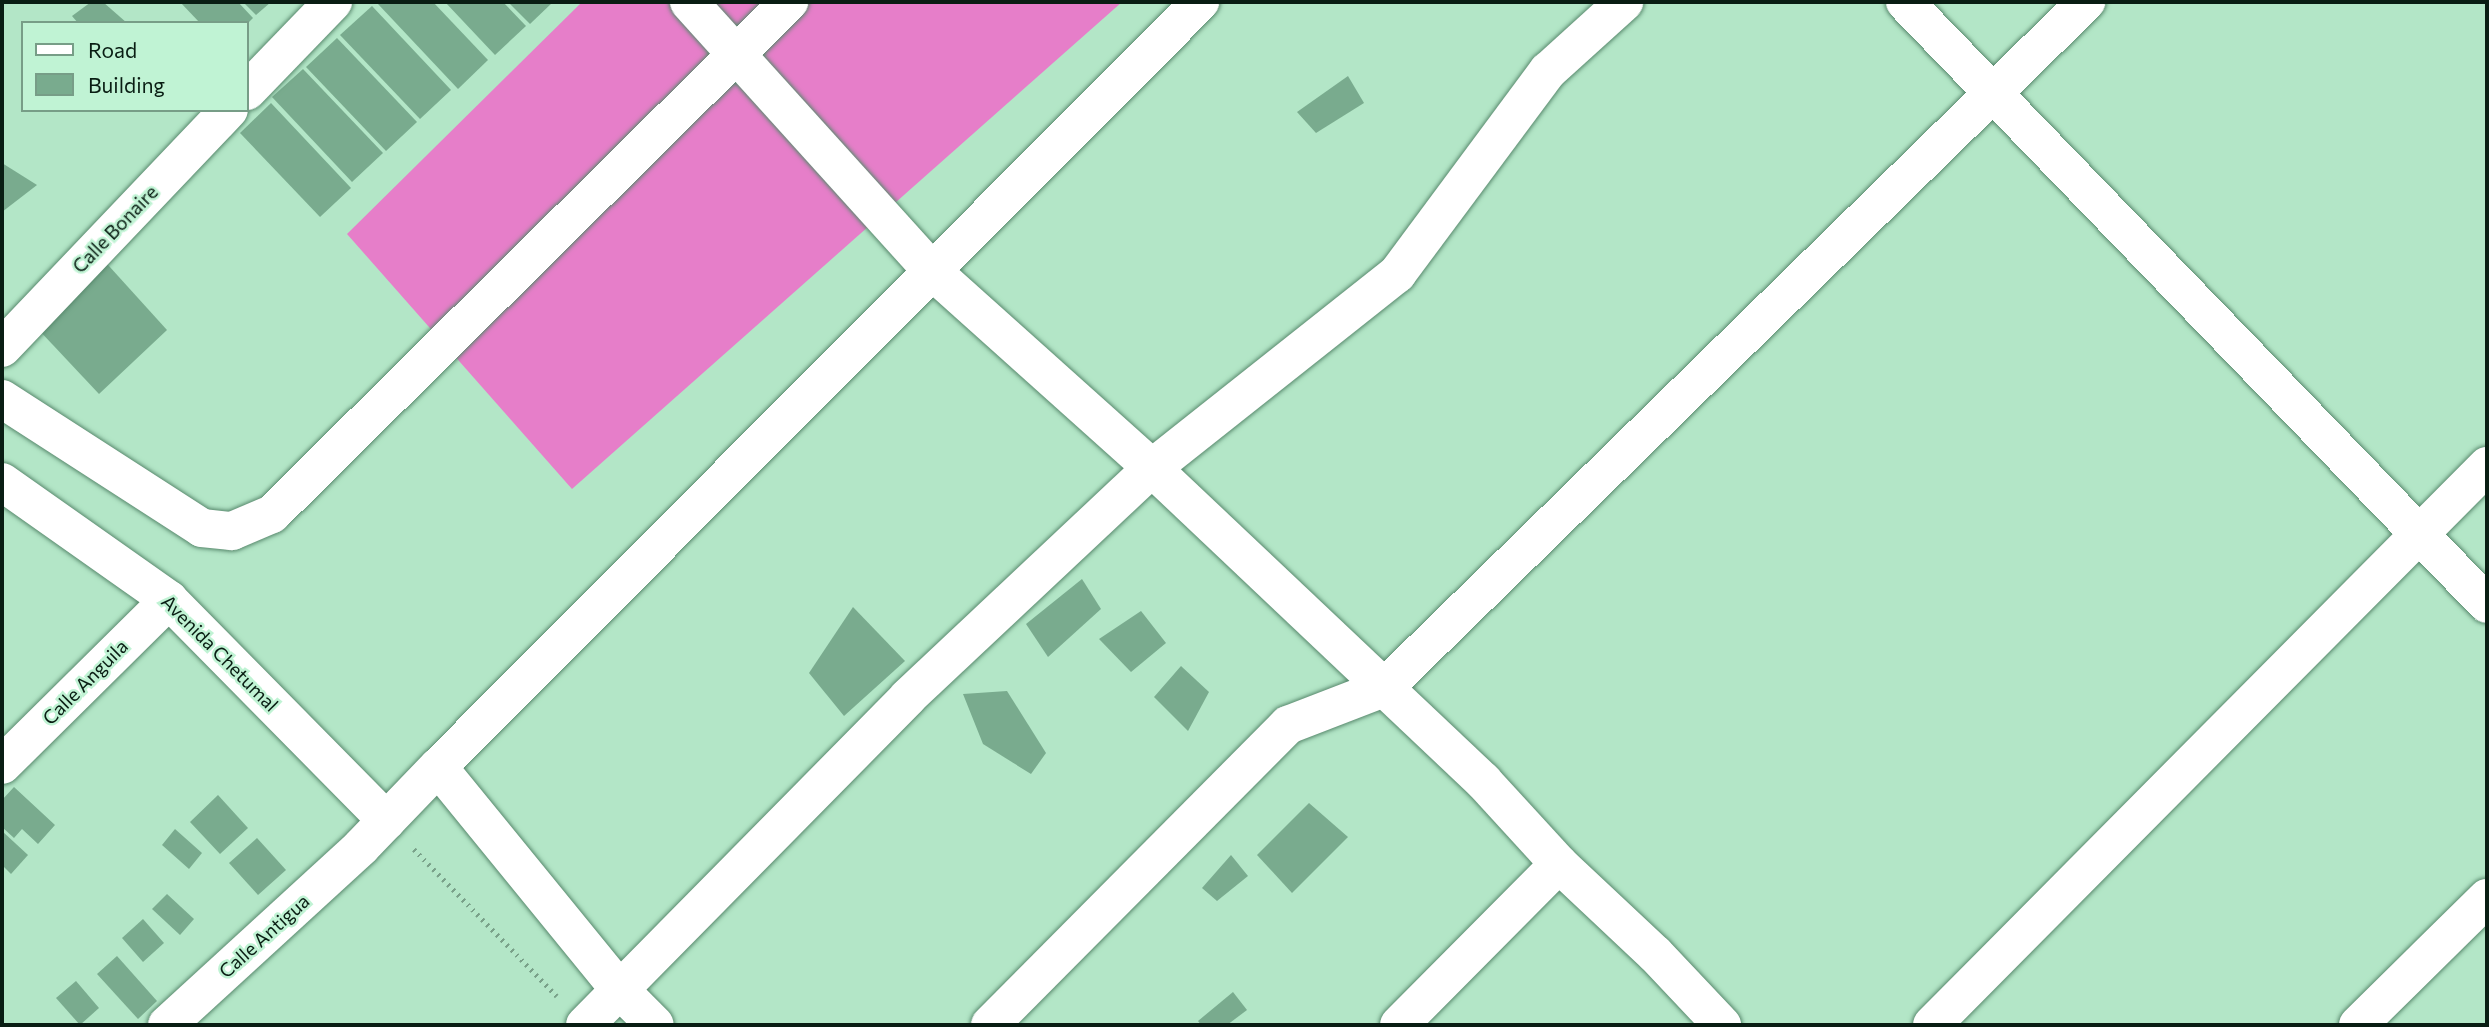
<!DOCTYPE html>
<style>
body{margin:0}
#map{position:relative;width:2489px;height:1027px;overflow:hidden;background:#b3e6c7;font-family:Commissioner,sans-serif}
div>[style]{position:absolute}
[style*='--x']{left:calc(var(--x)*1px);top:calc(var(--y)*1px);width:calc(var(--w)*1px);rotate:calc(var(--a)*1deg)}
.forest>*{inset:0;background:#e67ec9}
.building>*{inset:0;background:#79ab8e}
.path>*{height:4.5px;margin-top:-2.25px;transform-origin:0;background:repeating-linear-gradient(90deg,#79a189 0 2px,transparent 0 7px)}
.roads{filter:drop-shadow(0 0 2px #58896d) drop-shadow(0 0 2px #58896d)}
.minor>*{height:38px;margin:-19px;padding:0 19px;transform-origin:19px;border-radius:19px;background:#fff}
span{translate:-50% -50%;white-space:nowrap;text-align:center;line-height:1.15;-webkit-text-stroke:5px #c0f3d4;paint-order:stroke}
.street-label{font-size:19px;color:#091d13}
.frame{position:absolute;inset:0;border:4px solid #091d13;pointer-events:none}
.legend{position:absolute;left:21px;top:21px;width:228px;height:91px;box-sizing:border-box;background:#c0f3d4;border:2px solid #779d87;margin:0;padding:9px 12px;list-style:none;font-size:21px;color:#091d13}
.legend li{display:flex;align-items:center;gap:14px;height:35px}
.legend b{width:35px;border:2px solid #779d87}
</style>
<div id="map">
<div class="forest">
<i style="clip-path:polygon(582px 2px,1122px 2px,572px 489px,347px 234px)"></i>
</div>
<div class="building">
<i style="clip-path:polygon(91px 2px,103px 2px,127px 23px,78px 23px,72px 16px)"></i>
<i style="clip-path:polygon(180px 2px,238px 2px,253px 18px,248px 23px,200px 23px)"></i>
<i style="clip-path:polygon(243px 2px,271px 2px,256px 15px)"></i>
<i style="clip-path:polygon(381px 2px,433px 2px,488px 60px,458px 89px,378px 4px)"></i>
<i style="clip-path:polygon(445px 2px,503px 2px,526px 26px,495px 55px)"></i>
<i style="clip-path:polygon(508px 2px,553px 2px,530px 24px)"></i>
<i style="clip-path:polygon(372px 6px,451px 90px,420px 119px,340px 35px)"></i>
<i style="clip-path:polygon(337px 38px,417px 122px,386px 151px,306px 67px)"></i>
<i style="clip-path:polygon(303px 69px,383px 153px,352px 182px,272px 97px)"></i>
<i style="clip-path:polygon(1348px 76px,1364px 103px,1316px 133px,1297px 112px)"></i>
<i style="clip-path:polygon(271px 103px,351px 188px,320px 217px,240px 133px)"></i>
<i style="clip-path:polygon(2px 163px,37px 185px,2px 212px)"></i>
<i style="clip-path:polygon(99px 255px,167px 330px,99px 394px,37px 328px)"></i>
<i style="clip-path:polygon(1082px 579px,1101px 609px,1048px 657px,1026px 624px)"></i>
<i style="clip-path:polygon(853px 607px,905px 661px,844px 716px,809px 673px)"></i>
<i style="clip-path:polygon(1141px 611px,1166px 643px,1131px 672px,1099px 639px)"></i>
<i style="clip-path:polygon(1181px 666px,1209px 692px,1188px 731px,1154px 697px)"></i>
<i style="clip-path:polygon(1007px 691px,1046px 753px,1031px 774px,983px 744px,963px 694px)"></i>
<i style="clip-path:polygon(14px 787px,55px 825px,38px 844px,22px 829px,14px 838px,2px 827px,2px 800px)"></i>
<i style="clip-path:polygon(218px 795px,248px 828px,220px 854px,190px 822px)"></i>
<i style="clip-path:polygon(1309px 803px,1348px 837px,1292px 893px,1257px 855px)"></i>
<i style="clip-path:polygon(175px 829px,202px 853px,189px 869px,162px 845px)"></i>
<i style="clip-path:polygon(2px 831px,28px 855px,11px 874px,2px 865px)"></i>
<i style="clip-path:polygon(257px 838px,286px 870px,258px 895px,229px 863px)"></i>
<i style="clip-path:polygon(1231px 855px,1248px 876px,1217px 901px,1202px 888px)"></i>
<i style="clip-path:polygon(167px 894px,194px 919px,180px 935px,152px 909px)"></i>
<i style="clip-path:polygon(143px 919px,164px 943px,143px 962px,122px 938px)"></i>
<i style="clip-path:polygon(117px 956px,157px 1001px,138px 1019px,97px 974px)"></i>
<i style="clip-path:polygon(76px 981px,99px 1008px,80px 1025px,56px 998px)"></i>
<i style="clip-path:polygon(1233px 992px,1247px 1010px,1227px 1025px,1201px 1025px,1198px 1021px)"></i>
</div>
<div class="path">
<i style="--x:414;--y:849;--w:205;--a:45.8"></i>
</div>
<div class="roads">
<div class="minor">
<i style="--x:689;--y:2;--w:360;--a:47.9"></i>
<i style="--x:930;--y:269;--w:298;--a:41.9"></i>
<i style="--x:1152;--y:468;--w:456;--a:43.4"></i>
<i style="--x:1483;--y:781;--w:113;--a:47.5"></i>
<i style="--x:1559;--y:864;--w:132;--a:43.2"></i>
<i style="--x:1655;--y:954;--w:98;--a:46.7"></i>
<i style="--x:1905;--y:2;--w:837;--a:45.97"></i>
<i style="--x:247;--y:91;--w:124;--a:-46"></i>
<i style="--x:2;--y:348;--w:329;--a:-46.4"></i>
<i style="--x:2;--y:399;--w:238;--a:32.8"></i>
<i style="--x:202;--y:528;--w:30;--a:6"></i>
<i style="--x:232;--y:531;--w:43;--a:-23"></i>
<i style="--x:272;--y:514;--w:728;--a:-44.72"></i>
<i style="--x:2;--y:482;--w:204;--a:35.2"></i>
<i style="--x:169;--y:600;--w:310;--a:45.4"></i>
<i style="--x:2;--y:765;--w:235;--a:-44.7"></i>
<i style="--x:438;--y:767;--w:1080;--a:-45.11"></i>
<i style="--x:167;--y:1025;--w:263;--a:-42.5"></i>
<i style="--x:361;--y:847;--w:111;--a:-46.1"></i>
<i style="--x:438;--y:767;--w:288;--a:50.8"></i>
<i style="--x:620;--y:990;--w:49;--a:45"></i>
<i style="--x:585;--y:1025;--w:460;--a:-45.4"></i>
<i style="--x:908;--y:697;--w:335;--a:-43.2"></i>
<i style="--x:1152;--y:468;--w:313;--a:-38.4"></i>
<i style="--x:1397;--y:274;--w:253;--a:-53.4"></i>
<i style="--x:1548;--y:71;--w:103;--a:-42.2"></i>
<i style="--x:990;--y:1025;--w:423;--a:-45.2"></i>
<i style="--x:1288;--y:725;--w:103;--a:-21.1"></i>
<i style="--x:1384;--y:688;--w:982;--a:-44.34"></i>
<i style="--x:1399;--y:1025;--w:227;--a:-45.2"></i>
<i style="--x:1932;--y:1025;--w:788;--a:-45.21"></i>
<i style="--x:2358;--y:1025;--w:181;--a:-44.6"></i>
</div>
</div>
<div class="street-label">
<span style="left:115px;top:229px;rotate:-46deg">Calle Bonaire</span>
<span style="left:220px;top:653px;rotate:45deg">Avenida Chetumal</span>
<span style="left:85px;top:682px;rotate:-45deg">Calle Anguila</span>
<span style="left:264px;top:936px;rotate:-42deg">Calle Antigua</span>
</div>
<div class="frame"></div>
<ul class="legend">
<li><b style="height:9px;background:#fff"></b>Road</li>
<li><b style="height:19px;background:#79ab8e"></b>Building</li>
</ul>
</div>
